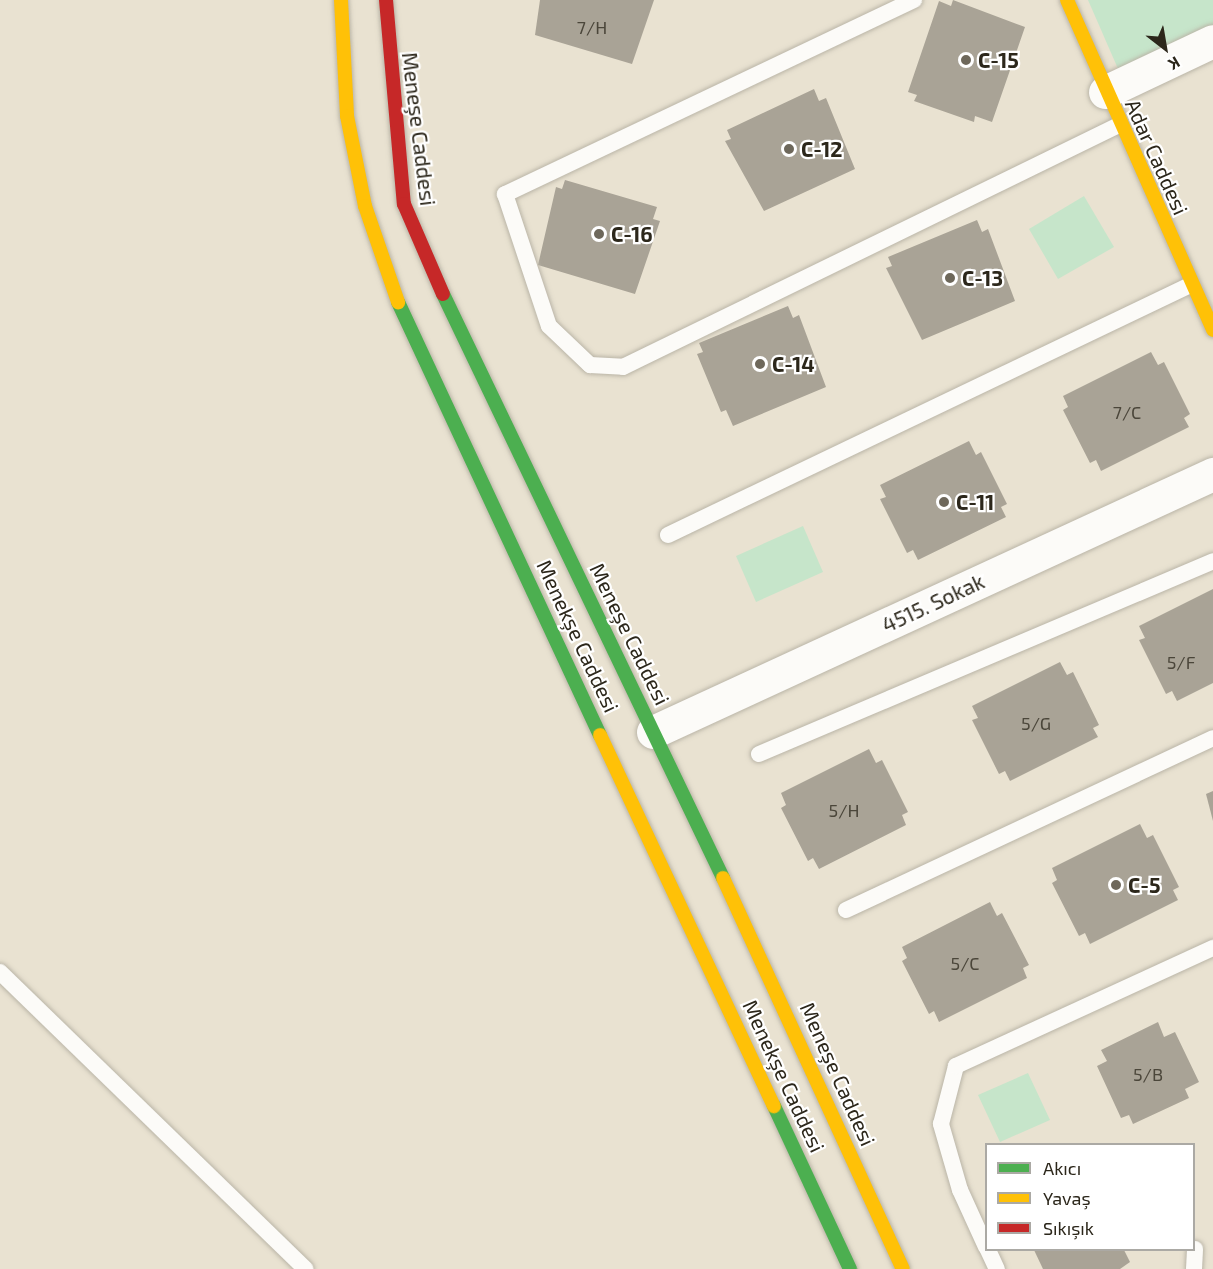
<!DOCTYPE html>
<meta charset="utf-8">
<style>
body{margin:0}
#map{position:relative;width:1213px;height:1269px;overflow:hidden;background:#e9e2d1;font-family:"Exo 2",sans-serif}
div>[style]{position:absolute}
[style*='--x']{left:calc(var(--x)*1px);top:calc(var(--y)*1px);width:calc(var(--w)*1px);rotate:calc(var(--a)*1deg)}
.green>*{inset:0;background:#c6e5ca}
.building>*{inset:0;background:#a9a396}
.roads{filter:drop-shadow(0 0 2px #bab5a7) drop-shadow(0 0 2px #bab5a7)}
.lane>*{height:16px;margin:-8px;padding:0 8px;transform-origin:8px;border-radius:8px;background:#fcfbf8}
.street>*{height:33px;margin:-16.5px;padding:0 16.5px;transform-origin:16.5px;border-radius:16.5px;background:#fcfbf8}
.fast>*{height:14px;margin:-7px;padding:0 7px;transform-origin:7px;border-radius:7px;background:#4caf50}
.slow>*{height:14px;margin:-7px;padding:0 7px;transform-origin:7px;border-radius:7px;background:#ffc107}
.jam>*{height:14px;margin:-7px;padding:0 7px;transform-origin:7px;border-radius:7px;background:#c62828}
.dots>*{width:16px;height:16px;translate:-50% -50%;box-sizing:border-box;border:3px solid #fff;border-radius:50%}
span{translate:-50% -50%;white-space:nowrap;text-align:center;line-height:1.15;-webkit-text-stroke:4.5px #fff;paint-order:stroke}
.number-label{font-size:18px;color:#4b463a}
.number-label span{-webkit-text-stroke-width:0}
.poi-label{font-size:21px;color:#2c271b;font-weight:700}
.left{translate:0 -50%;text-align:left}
.street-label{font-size:21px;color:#2c271b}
.legend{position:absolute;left:985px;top:1143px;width:210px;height:108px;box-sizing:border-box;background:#fff;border:2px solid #aba9a4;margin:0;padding:8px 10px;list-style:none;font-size:18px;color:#2c271b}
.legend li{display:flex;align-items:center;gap:12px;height:30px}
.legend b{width:30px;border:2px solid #aba9a4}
.north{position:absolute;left:1135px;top:18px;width:60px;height:60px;-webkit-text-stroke:4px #fff;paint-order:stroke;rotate:149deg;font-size:16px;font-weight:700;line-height:24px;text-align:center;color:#2c271b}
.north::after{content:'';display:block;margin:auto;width:21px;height:27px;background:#2c271b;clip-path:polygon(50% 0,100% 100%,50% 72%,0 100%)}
</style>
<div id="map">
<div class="green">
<i style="clip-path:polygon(1088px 0,1213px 0,1213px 26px,1119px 71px)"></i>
<i style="clip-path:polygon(1084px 196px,1114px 247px,1058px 279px,1029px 229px)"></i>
<i style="clip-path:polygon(803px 526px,823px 572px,756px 602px,736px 556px)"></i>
<i style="clip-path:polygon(1028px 1073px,1050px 1120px,1000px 1142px,978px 1095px)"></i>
</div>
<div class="building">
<i style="clip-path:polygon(540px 0,654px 0,632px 64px,535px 35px)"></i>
<i style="clip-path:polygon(953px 0,1025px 27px,992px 122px,975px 116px,974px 122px,914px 101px,917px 95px,908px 92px,939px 1px,951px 6px)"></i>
<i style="clip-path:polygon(814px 89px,819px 101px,826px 98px,855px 169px,764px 211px,725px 141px,731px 139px,727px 130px)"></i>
<i style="clip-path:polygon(565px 180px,657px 207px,653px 219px,660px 221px,635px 294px,538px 265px,556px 187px,562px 189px)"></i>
<i style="clip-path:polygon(977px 220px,982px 232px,988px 229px,1015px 301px,922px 340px,886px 268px,892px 266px,888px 257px)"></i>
<i style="clip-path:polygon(788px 306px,793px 318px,799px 315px,826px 387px,733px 426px,726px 410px,721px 412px,697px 354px,703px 352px,699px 343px)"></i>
<i style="clip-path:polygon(1151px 352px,1158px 365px,1164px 362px,1190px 414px,1184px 418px,1189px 427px,1101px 471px,1096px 460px,1090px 463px,1063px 410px,1068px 407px,1063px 396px)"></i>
<i style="clip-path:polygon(969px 441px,976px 455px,981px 452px,1007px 504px,1001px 507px,1006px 517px,918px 560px,913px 550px,907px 553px,880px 499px,886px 497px,880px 485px)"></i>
<i style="clip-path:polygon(1213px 589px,1213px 683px,1177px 701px,1172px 691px,1166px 694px,1139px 640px,1145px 638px,1139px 626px)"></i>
<i style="clip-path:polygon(1060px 662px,1067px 675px,1073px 672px,1099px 725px,1093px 728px,1098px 737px,1010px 781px,1005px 771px,999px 774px,972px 720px,978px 718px,972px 706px)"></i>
<i style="clip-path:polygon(869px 749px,876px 763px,882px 760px,908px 812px,902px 815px,906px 825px,819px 869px,813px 858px,808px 861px,781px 808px,786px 805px,781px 793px)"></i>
<i style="clip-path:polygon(1213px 791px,1213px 821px,1206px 794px)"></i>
<i style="clip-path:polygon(1140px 824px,1147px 838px,1153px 835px,1179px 887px,1173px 890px,1178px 900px,1090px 944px,1085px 933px,1079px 936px,1052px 883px,1057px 880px,1052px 868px)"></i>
<i style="clip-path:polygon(990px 902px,997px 916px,1002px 913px,1029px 965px,1023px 968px,1027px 978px,939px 1022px,934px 1011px,929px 1014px,902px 961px,907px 958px,902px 947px)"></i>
<i style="clip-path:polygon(1158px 1022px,1164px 1037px,1175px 1032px,1199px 1082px,1185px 1089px,1189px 1098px,1133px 1124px,1129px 1115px,1121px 1118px,1097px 1066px,1107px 1061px,1101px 1050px)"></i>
<i style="clip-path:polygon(1034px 1250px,1124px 1250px,1130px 1262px,1120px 1269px,1043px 1269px)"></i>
</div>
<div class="roads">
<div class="lane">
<i style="--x:914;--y:0;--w:453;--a:154.6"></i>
<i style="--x:505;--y:194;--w:139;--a:71.6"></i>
<i style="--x:549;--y:326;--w:57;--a:43.6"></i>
<i style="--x:590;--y:365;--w:33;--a:3"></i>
<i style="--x:623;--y:367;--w:552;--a:-26.01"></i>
<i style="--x:668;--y:535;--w:579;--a:-25.59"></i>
<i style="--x:759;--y:754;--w:493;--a:-23"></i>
<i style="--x:846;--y:910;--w:405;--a:-25.1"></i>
<i style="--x:0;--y:972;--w:426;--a:44.2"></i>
<i style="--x:986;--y:1247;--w:63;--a:-114.5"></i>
<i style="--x:960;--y:1190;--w:69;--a:-106.1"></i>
<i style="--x:941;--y:1124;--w:60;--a:-75.5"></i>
<i style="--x:956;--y:1066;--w:283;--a:-24.7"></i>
<i style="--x:988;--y:1250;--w:21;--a:65"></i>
<i style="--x:1194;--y:1269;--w:20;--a:-87"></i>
</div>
<div class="street">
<i style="--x:1105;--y:92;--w:119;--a:-25.3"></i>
<i style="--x:653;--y:732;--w:617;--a:-24.74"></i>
</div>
<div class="fast">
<i style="--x:443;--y:294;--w:648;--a:64.38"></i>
<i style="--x:398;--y:302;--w:478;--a:65"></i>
<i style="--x:774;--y:1106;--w:180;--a:65"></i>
</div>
<div class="slow">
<i style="--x:341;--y:0;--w:116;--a:87"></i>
<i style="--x:347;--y:116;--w:92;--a:78.7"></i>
<i style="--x:365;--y:206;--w:102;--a:71"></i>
<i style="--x:1067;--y:0;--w:361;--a:66.1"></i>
<i style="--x:600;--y:735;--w:410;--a:64.9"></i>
<i style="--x:723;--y:878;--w:430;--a:65.3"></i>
</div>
<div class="jam">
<i style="--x:386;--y:0;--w:205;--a:85"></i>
<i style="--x:404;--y:204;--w:98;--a:66.6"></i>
</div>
</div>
<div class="dots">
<i style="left:966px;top:60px;background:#6e685b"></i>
<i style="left:789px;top:149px;background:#6e685b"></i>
<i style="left:599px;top:234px;background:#6e685b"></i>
<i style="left:950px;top:278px;background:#6e685b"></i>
<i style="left:760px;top:364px;background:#6e685b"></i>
<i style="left:944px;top:502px;background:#6e685b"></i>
<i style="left:1116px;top:885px;background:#6e685b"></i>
</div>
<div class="number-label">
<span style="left:592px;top:27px">7/H</span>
<span style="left:1127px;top:412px">7/C</span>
<span style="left:1181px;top:662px">5/F</span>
<span style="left:1036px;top:723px">5/G</span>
<span style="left:844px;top:810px">5/H</span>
<span style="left:965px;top:963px">5/C</span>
<span style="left:1148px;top:1074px">5/B</span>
</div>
<div class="poi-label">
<span class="left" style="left:978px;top:60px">C-15</span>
<span class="left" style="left:801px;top:149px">C-12</span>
<span class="left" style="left:611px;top:234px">C-16</span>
<span class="left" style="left:962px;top:278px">C-13</span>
<span class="left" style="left:772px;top:364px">C-14</span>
<span class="left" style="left:956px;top:502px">C-11</span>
<span class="left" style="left:1128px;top:885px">C-5</span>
</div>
<div class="street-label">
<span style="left:419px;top:129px;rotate:83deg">Meneşe Caddesi</span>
<span style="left:1157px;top:157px;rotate:66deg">Adar Caddesi</span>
<span style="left:933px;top:603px;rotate:-25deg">4515. Sokak</span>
<span style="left:630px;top:634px;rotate:64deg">Meneşe Caddesi</span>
<span style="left:578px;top:636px;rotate:65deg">Menekşe Caddesi</span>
<span style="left:838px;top:1074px;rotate:66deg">Meneşe Caddesi</span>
<span style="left:784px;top:1076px;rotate:65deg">Menekşe Caddesi</span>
</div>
<ul class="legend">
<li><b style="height:8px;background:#4caf50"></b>Akıcı</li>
<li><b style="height:8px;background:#ffc107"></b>Yavaş</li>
<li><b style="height:8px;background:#c62828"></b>Sıkışık</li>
</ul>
<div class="north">K</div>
</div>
